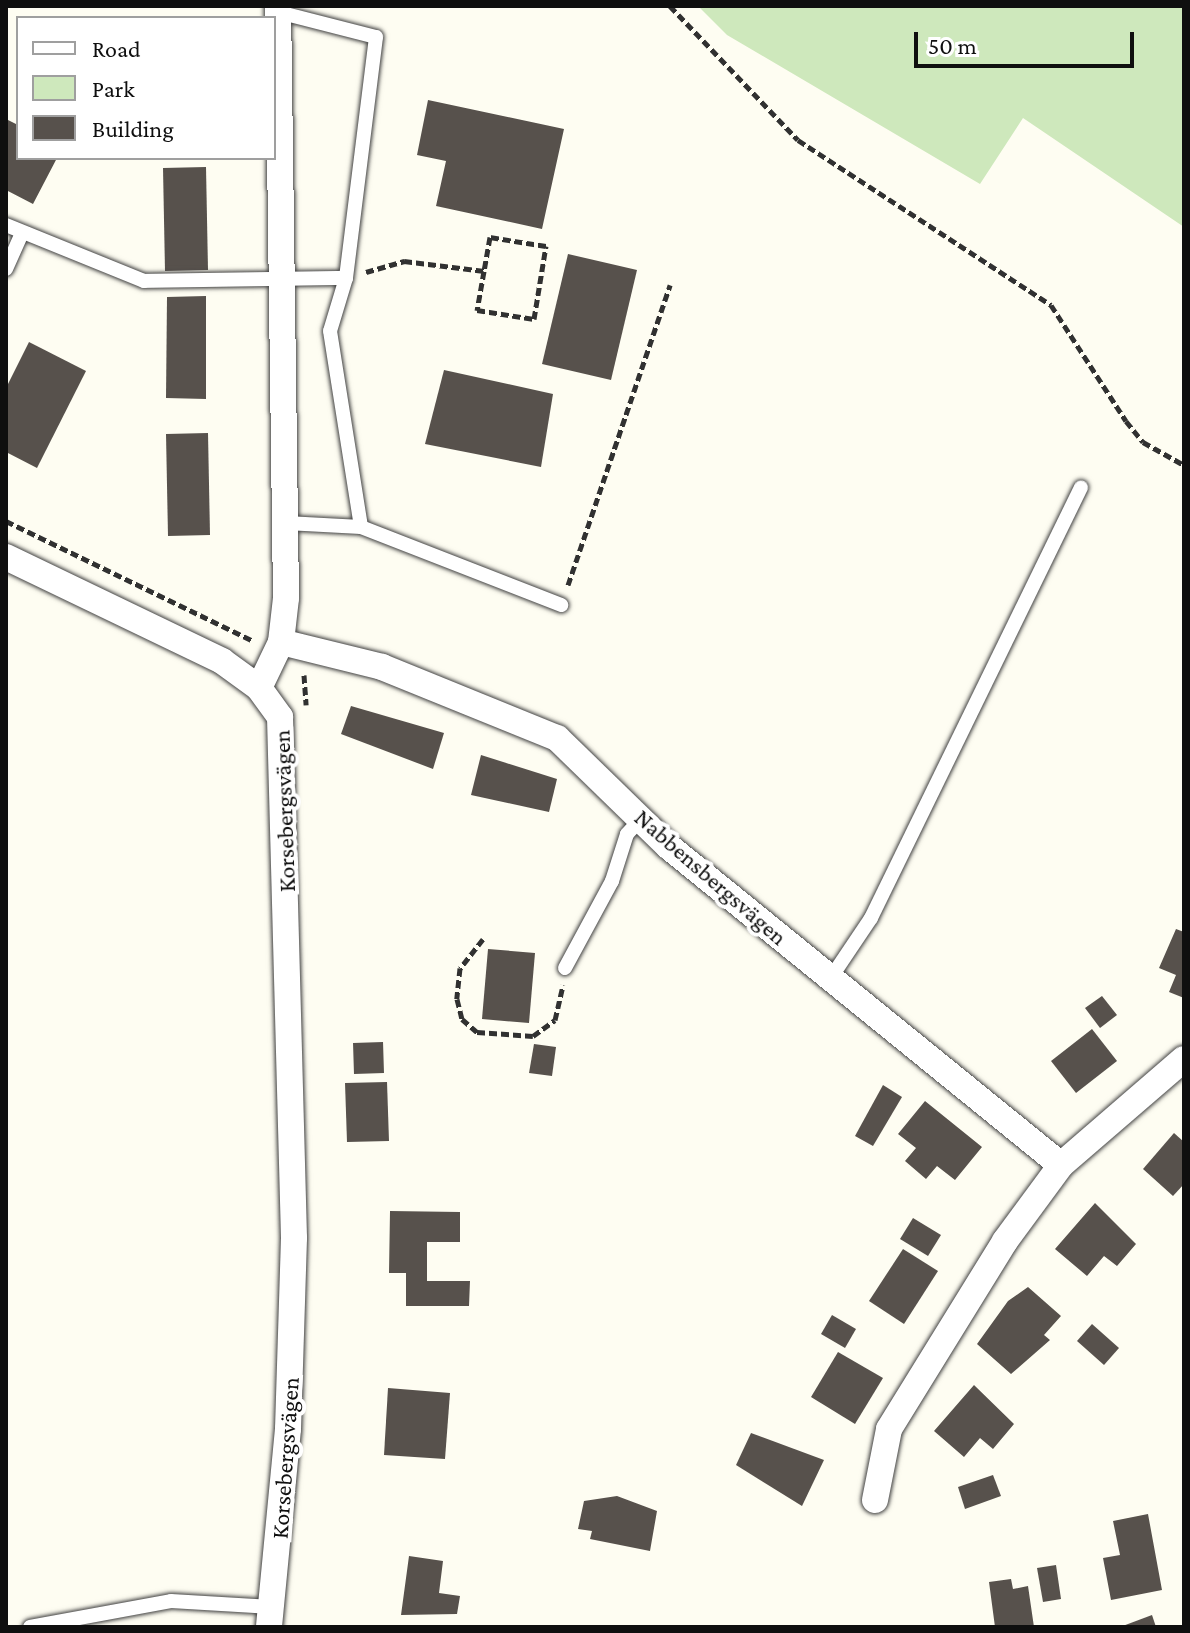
<!DOCTYPE html>
<meta charset="utf-8">
<style>
body{margin:0}
#map{position:relative;width:1190px;height:1633px;overflow:hidden;background:#fefdf2;font-family:"Crimson Pro",serif}
div>[style]{position:absolute}
[style*='--x']{left:calc(var(--x)*1px);top:calc(var(--y)*1px);width:calc(var(--w)*1px);rotate:calc(var(--a)*1deg)}
.green>*{inset:0;background:#cee8bc}
.building>*{inset:0;background:#57514c}
.path>*{height:5px;margin-top:-2.5px;transform-origin:0;background:repeating-linear-gradient(90deg,#313131 0 8px,transparent 0 12px)}
.roads{filter:drop-shadow(0 0 2px #424242) drop-shadow(0 0 2px #424242)}
.service>*{height:14px;margin:-7px;padding:0 7px;transform-origin:7px;border-radius:7px;background:#fff}
.minor>*{height:26px;margin:-13px;padding:0 13px;transform-origin:13px;border-radius:13px;background:#fff}
span{translate:-50% -50%;white-space:nowrap;text-align:center;line-height:1.15;-webkit-text-stroke:8px #fff;paint-order:stroke}
.street-label{font-size:24px;color:#0f0f0f}
.frame{position:absolute;inset:0;border:8px solid #0f0f0f;pointer-events:none}
.legend{position:absolute;left:16px;top:16px;width:260px;height:144px;box-sizing:border-box;background:#fff;border:2px solid #9f9f9f;margin:0;padding:10px 14px;list-style:none;font-size:24px;color:#0f0f0f}
.legend li{display:flex;align-items:center;gap:16px;height:40px}
.legend b{width:40px;border:2px solid #9f9f9f}
.scale{position:absolute;left:914px;top:32px;width:220px;height:36px;box-sizing:border-box;border:4px solid #0f0f0f;border-top:0;padding-left:10px;font-size:24px;line-height:28px;white-space:nowrap;color:#0f0f0f;-webkit-text-stroke:6px #fff;paint-order:stroke}
</style>
<div id="map">
<div class="green">
<i style="clip-path:polygon(698px 6px,1184px 6px,1184px 227px,1023px 118px,980px 184px,727px 35px)"></i>
</div>
<div class="building">
<i style="clip-path:polygon(428px 100px,564px 129px,542px 229px,436px 206px,446px 161px,417px 155px)"></i>
<i style="clip-path:polygon(6px 119px,18px 125px,18px 158px,57px 158px,33px 204px,6px 190px)"></i>
<i style="clip-path:polygon(206px 167px,208px 270px,165px 271px,163px 168px)"></i>
<i style="clip-path:polygon(568px 254px,637px 270px,611px 380px,542px 364px)"></i>
<i style="clip-path:polygon(206px 296px,206px 399px,166px 398px,167px 297px)"></i>
<i style="clip-path:polygon(29px 342px,86px 371px,37px 468px,6px 452px,6px 388px)"></i>
<i style="clip-path:polygon(444px 370px,553px 394px,541px 467px,425px 444px)"></i>
<i style="clip-path:polygon(208px 433px,210px 535px,168px 536px,166px 434px)"></i>
<i style="clip-path:polygon(351px 706px,444px 733px,433px 769px,341px 734px)"></i>
<i style="clip-path:polygon(481px 755px,557px 779px,549px 812px,471px 795px)"></i>
<i style="clip-path:polygon(1176px 929px,1184px 932px,1184px 998px,1169px 992px,1176px 975px,1159px 968px)"></i>
<i style="clip-path:polygon(488px 949px,535px 953px,529px 1023px,482px 1019px)"></i>
<i style="clip-path:polygon(1102px 996px,1117px 1015px,1100px 1028px,1085px 1008px)"></i>
<i style="clip-path:polygon(1092px 1029px,1117px 1061px,1076px 1093px,1051px 1061px)"></i>
<i style="clip-path:polygon(383px 1042px,384px 1073px,354px 1074px,353px 1043px)"></i>
<i style="clip-path:polygon(534px 1044px,556px 1047px,552px 1076px,529px 1073px)"></i>
<i style="clip-path:polygon(387px 1082px,389px 1141px,347px 1142px,345px 1083px)"></i>
<i style="clip-path:polygon(883px 1085px,902px 1097px,873px 1146px,855px 1136px)"></i>
<i style="clip-path:polygon(925px 1101px,982px 1147px,955px 1180px,937px 1166px,926px 1179px,905px 1161px,916px 1148px,898px 1134px)"></i>
<i style="clip-path:polygon(1174px 1133px,1184px 1142px,1184px 1184px,1173px 1196px,1143px 1169px)"></i>
<i style="clip-path:polygon(1095px 1203px,1136px 1244px,1117px 1266px,1104px 1256px,1087px 1276px,1055px 1249px)"></i>
<i style="clip-path:polygon(390px 1211px,460px 1212px,460px 1242px,427px 1242px,427px 1281px,470px 1281px,469px 1306px,406px 1306px,406px 1273px,389px 1273px)"></i>
<i style="clip-path:polygon(913px 1218px,941px 1235px,928px 1256px,900px 1239px)"></i>
<i style="clip-path:polygon(903px 1249px,938px 1271px,904px 1324px,869px 1301px)"></i>
<i style="clip-path:polygon(1028px 1287px,1061px 1316px,1044px 1335px,1050px 1340px,1011px 1374px,977px 1344px,1008px 1301px)"></i>
<i style="clip-path:polygon(832px 1315px,856px 1329px,845px 1348px,821px 1334px)"></i>
<i style="clip-path:polygon(1092px 1324px,1119px 1348px,1104px 1365px,1077px 1341px)"></i>
<i style="clip-path:polygon(838px 1352px,883px 1378px,855px 1424px,811px 1397px)"></i>
<i style="clip-path:polygon(974px 1385px,1014px 1424px,993px 1449px,980px 1438px,964px 1457px,934px 1431px)"></i>
<i style="clip-path:polygon(388px 1388px,450px 1393px,445px 1459px,384px 1455px)"></i>
<i style="clip-path:polygon(751px 1433px,824px 1460px,802px 1506px,736px 1465px)"></i>
<i style="clip-path:polygon(993px 1475px,1001px 1496px,965px 1509px,958px 1487px)"></i>
<i style="clip-path:polygon(617px 1496px,657px 1511px,650px 1551px,590px 1539px,592px 1531px,578px 1529px,584px 1501px)"></i>
<i style="clip-path:polygon(1148px 1514px,1162px 1590px,1111px 1600px,1103px 1558px,1120px 1555px,1113px 1521px)"></i>
<i style="clip-path:polygon(409px 1556px,443px 1561px,439px 1593px,460px 1596px,457px 1614px,401px 1615px)"></i>
<i style="clip-path:polygon(1056px 1565px,1061px 1599px,1043px 1602px,1037px 1568px)"></i>
<i style="clip-path:polygon(1011px 1579px,1013px 1589px,1028px 1586px,1034px 1627px,995px 1627px,989px 1582px)"></i>
<i style="clip-path:polygon(1152px 1615px,1156px 1627px,1120px 1627px)"></i>
</div>
<div class="path">
<i style="--x:670;--y:6;--w:185;--a:46.3"></i>
<i style="--x:798;--y:140;--w:302;--a:33.1"></i>
<i style="--x:1051;--y:305;--w:138;--a:57.1"></i>
<i style="--x:1126;--y:421;--w:27;--a:51"></i>
<i style="--x:1143;--y:442;--w:47;--a:29.3"></i>
<i style="--x:366;--y:272;--w:40;--a:-16"></i>
<i style="--x:404;--y:261;--w:81;--a:7.1"></i>
<i style="--x:484;--y:271;--w:40;--a:100"></i>
<i style="--x:477;--y:310;--w:58;--a:9"></i>
<i style="--x:534;--y:319;--w:74;--a:-80.7"></i>
<i style="--x:546;--y:246;--w:57;--a:-170.9"></i>
<i style="--x:490;--y:237;--w:35;--a:100"></i>
<i style="--x:6;--y:521;--w:275;--a:25.9"></i>
<i style="--x:568;--y:585;--w:317;--a:-71.2"></i>
<i style="--x:304;--y:675;--w:30;--a:86"></i>
<i style="--x:483;--y:939;--w:37;--a:128"></i>
<i style="--x:460;--y:968;--w:31;--a:96"></i>
<i style="--x:457;--y:999;--w:21;--a:76"></i>
<i style="--x:462;--y:1019;--w:20;--a:41"></i>
<i style="--x:477;--y:1032;--w:56;--a:4.1"></i>
<i style="--x:533;--y:1036;--w:27;--a:-36"></i>
<i style="--x:555;--y:1020;--w:36;--a:-77"></i>
</div>
<div class="roads">
<div class="service">
<i style="--x:278;--y:12;--w:101;--a:14.3"></i>
<i style="--x:376;--y:37;--w:243;--a:97.1"></i>
<i style="--x:346;--y:278;--w:55;--a:106.8"></i>
<i style="--x:330;--y:331;--w:198;--a:81"></i>
<i style="--x:361;--y:527;--w:75;--a:-176.9"></i>
<i style="--x:6;--y:225;--w:149;--a:22.1"></i>
<i style="--x:144;--y:281;--w:202;--a:-0.9"></i>
<i style="--x:6;--y:269;--w:39;--a:-66"></i>
<i style="--x:361;--y:527;--w:215;--a:21.3"></i>
<i style="--x:565;--y:968;--w:99;--a:-61.6"></i>
<i style="--x:612;--y:881;--w:49;--a:-72.3"></i>
<i style="--x:627;--y:834;--w:21;--a:-47"></i>
<i style="--x:830;--y:979;--w:73;--a:-56.1"></i>
<i style="--x:871;--y:918;--w:479;--a:-64"></i>
<i style="--x:30;--y:1627;--w:143;--a:-10.4"></i>
<i style="--x:171;--y:1601;--w:101;--a:3.4"></i>
</div>
<div class="minor">
<i style="--x:6;--y:557;--w:240;--a:25.7"></i>
<i style="--x:222;--y:661;--w:46;--a:36.1"></i>
<i style="--x:259;--y:688;--w:36;--a:54"></i>
<i style="--x:280;--y:717;--w:521;--a:88.46"></i>
<i style="--x:294;--y:1238;--w:191;--a:91.8"></i>
<i style="--x:288;--y:1429;--w:199;--a:95.5"></i>
<i style="--x:281;--y:642;--w:104;--a:13.9"></i>
<i style="--x:382;--y:667;--w:189;--a:22.1"></i>
<i style="--x:557;--y:738;--w:155;--a:44.2"></i>
<i style="--x:668;--y:846;--w:506;--a:39.07"></i>
<i style="--x:259;--y:688;--w:51;--a:-64.4"></i>
<i style="--x:281;--y:642;--w:44;--a:-83.5"></i>
<i style="--x:286;--y:598;--w:592;--a:-90.77"></i>
<i style="--x:875;--y:1500;--w:72;--a:-78.8"></i>
<i style="--x:889;--y:1429;--w:221;--a:-58.3"></i>
<i style="--x:1005;--y:1241;--w:94;--a:-53.6"></i>
<i style="--x:1061;--y:1165;--w:162;--a:-40.8"></i>
</div>
</div>
<div class="street-label">
<span style="left:284px;top:811px;rotate:-92deg">Korsebergsvägen</span>
<span style="left:711px;top:877px;rotate:41deg">Nabbensbergsvägen</span>
<span style="left:285px;top:1458px;rotate:-86deg">Korsebergsvägen</span>
</div>
<div class="frame"></div>
<ul class="legend">
<li><b style="height:10px;background:#fff"></b>Road</li>
<li><b style="height:22px;background:#cee8bc"></b>Park</li>
<li><b style="height:22px;background:#57514c"></b>Building</li>
</ul>
<div class="scale">50 m</div>
</div>
